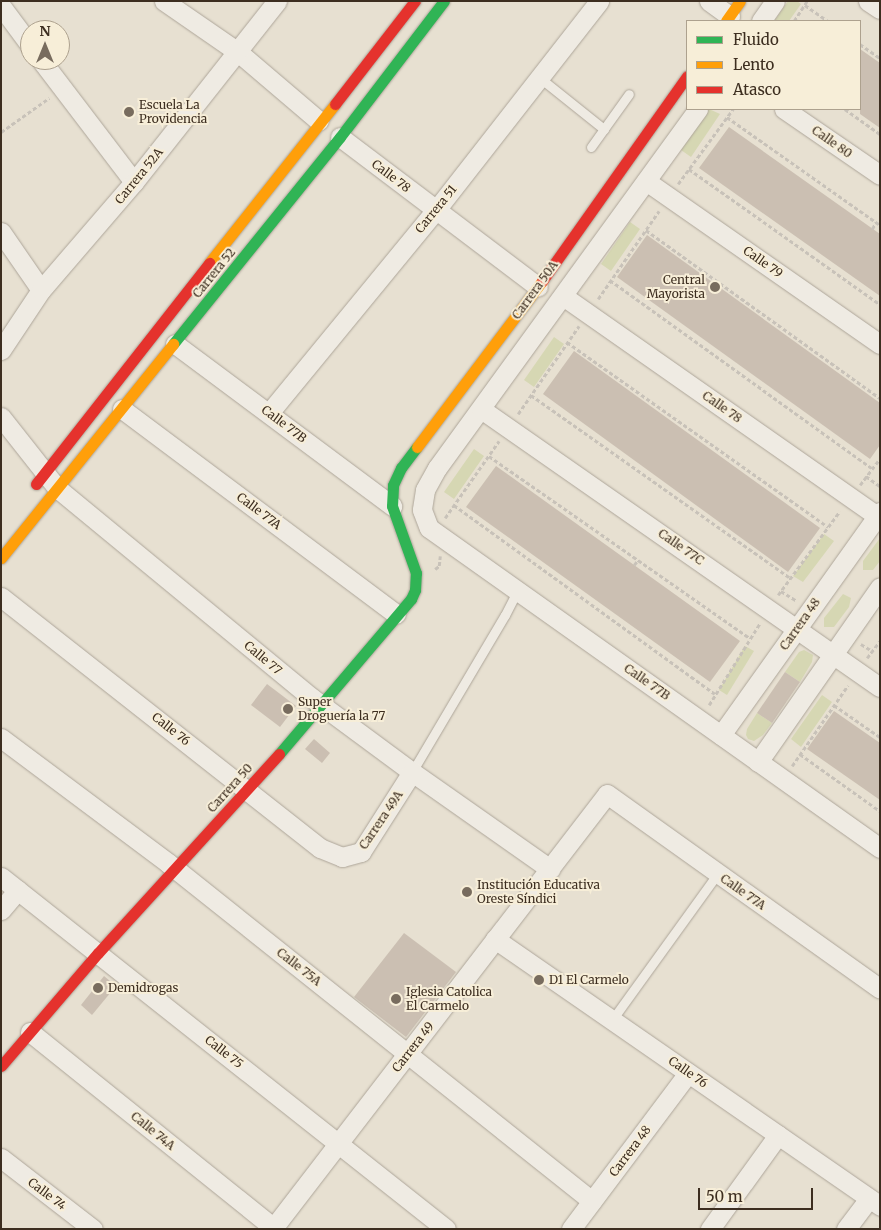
<!DOCTYPE html>
<meta charset="utf-8">
<style>
body{margin:0}
#map{position:relative;width:881px;height:1230px;overflow:hidden;background:#e7e0d1;font-family:Merriweather,serif}
div>[style]{position:absolute}
[style*='--x']{left:calc(var(--x)*1px);top:calc(var(--y)*1px);width:calc(var(--w)*1px);rotate:calc(var(--a)*1deg)}
.green>*{inset:0;background:#d6d7b3}
.building>*{inset:0;background:#cbbfb2}
.path>*{height:2.5px;margin-top:-1.25px;transform-origin:0;background:repeating-linear-gradient(90deg,#c8c2b9 0 4px,transparent 0 6.5px)}
.roads{filter:drop-shadow(0 0 1px #ada599) drop-shadow(0 0 1px #ada599)}
.lane>*{height:9px;margin:-4.5px;padding:0 4.5px;transform-origin:4.5px;border-radius:4.5px;background:#efebe3}
.street>*{height:19px;margin:-9.5px;padding:0 9.5px;transform-origin:9.5px;border-radius:9.5px;background:#efebe3}
.fast>*{height:11px;margin:-5.5px;padding:0 5.5px;transform-origin:5.5px;border-radius:5.5px;background:#30b455}
.slow>*{height:11px;margin:-5.5px;padding:0 5.5px;transform-origin:5.5px;border-radius:5.5px;background:#ff9f0a}
.jam>*{height:11px;margin:-5.5px;padding:0 5.5px;transform-origin:5.5px;border-radius:5.5px;background:#e5322d}
.dots>*{width:14px;height:14px;translate:-50% -50%;box-sizing:border-box;border:2px solid #f7eed8;border-radius:50%}
span{translate:-50% -50%;white-space:nowrap;text-align:center;line-height:1.15;-webkit-text-stroke:4px #f7eed8;paint-order:stroke}
.poi-label{font-size:12px;color:#3d2e20}
.left{translate:0 -50%;text-align:left}
.right{translate:-100% -50%;text-align:right}
.street-label{font-size:12px;color:#3d2e20}
.frame{position:absolute;inset:0;border:2px solid #3d2e20;pointer-events:none}
.legend{position:absolute;left:686px;top:20px;width:175px;height:90px;box-sizing:border-box;background:#f7eed8;border:1px solid #ada18e;margin:0;padding:6px 9px;list-style:none;font-size:15px;color:#3d2e20}
.legend li{display:flex;align-items:center;gap:10px;height:25px}
.legend b{width:25px;border:1px solid #ada18e}
.north{position:absolute;left:20px;top:20px;width:50px;height:50px;box-sizing:border-box;background:#f7eed8;border:1px solid #ada18e;border-radius:50%;rotate:0deg;font-size:14px;font-weight:700;line-height:20px;text-align:center;color:#3d2e20}
.north::after{content:'';display:block;margin:auto;width:18px;height:22px;background:#786c5e;clip-path:polygon(50% 0,100% 100%,50% 72%,0 100%)}
.scale{position:absolute;left:698px;top:1188px;width:115px;height:22px;box-sizing:border-box;border:2px solid #3d2e20;border-top:0;padding-left:6px;font-size:15px;line-height:18px;white-space:nowrap;color:#3d2e20;-webkit-text-stroke:4px #f7eed8;paint-order:stroke}
</style>
<div id="map">
<div class="green">
<i style="clip-path:polygon(788px 1px,797px 1px,801px 4px,789px 21px,774px 21px)"></i>
<i style="clip-path:polygon(709px 109px,720px 114px,691px 157px,681px 150px)"></i>
<i style="clip-path:polygon(630px 222px,640px 229px,611px 271px,601px 264px)"></i>
<i style="clip-path:polygon(554px 337px,564px 344px,534px 387px,524px 380px)"></i>
<i style="clip-path:polygon(474px 449px,484px 456px,454px 499px,444px 492px)"></i>
<i style="clip-path:polygon(824px 534px,834px 541px,803px 582px,793px 576px)"></i>
<i style="clip-path:polygon(880px 538px,880px 561px,873px 570px,863px 570px,863px 561px)"></i>
<i style="clip-path:polygon(843px 594px,851px 598px,849px 607px,834px 627px,824px 627px,824px 618px)"></i>
<i style="clip-path:polygon(745px 646px,754px 651px,727px 695px,719px 690px)"></i>
<i style="clip-path:polygon(804px 650px,813px 655px,812px 662px,800px 682px,785px 672px,799px 652px)"></i>
<i style="clip-path:polygon(822px 695px,832px 702px,801px 747px,791px 739px)"></i>
<i style="clip-path:polygon(757px 713px,772px 723px,763px 735px,754px 741px,748px 739px,746px 735px,747px 729px)"></i>
</div>
<div class="building">
<i style="clip-path:polygon(860px 49px,880px 63px,880px 128px,860px 114px)"></i>
<i style="clip-path:polygon(729px 127px,880px 234px,880px 296px,699px 168px)"></i>
<i style="clip-path:polygon(647px 235px,880px 403px,880px 445px,870px 459px,617px 277px)"></i>
<i style="clip-path:polygon(574px 351px,820px 528px,788px 572px,543px 394px)"></i>
<i style="clip-path:polygon(496px 466px,740px 641px,710px 682px,466px 507px)"></i>
<i style="clip-path:polygon(785px 672px,800px 682px,772px 723px,757px 713px)"></i>
<i style="clip-path:polygon(267px 684px,296px 706px,280px 727px,251px 705px)"></i>
<i style="clip-path:polygon(834px 711px,880px 743px,880px 800px,807px 749px)"></i>
<i style="clip-path:polygon(314px 739px,330px 753px,322px 763px,305px 749px)"></i>
<i style="clip-path:polygon(404px 933px,456px 972px,406px 1037px,354px 997px)"></i>
<i style="clip-path:polygon(104px 976px,116px 986px,92px 1015px,81px 1005px)"></i>
</div>
<div class="path">
<i style="--x:805;--y:5;--w:28;--a:35"></i>
<i style="--x:794;--y:21;--w:24;--a:-57"></i>
<i style="--x:860;--y:44;--w:24;--a:35"></i>
<i style="--x:845;--y:109;--w:43;--a:35.5"></i>
<i style="--x:727;--y:117;--w:187;--a:35.2"></i>
<i style="--x:1;--y:132;--w:59;--a:-35.3"></i>
<i style="--x:689;--y:169;--w:234;--a:35.3"></i>
<i style="--x:678;--y:184;--w:93;--a:-53.7"></i>
<i style="--x:872;--y:229;--w:8;--a:-60"></i>
<i style="--x:646;--y:230;--w:288;--a:35.7"></i>
<i style="--x:610;--y:280;--w:322;--a:35.7"></i>
<i style="--x:598;--y:299;--w:107;--a:-55.3"></i>
<i style="--x:567;--y:342;--w:320;--a:35.3"></i>
<i style="--x:531;--y:395;--w:317;--a:35.2"></i>
<i style="--x:518;--y:414;--w:107;--a:-55.3"></i>
<i style="--x:489;--y:456;--w:318;--a:34.9"></i>
<i style="--x:866;--y:476;--w:17;--a:36"></i>
<i style="--x:860;--y:485;--w:34;--a:-53"></i>
<i style="--x:454;--y:505;--w:322;--a:35.9"></i>
<i style="--x:445;--y:518;--w:94;--a:-55"></i>
<i style="--x:634;--y:565;--w:6;--a:-51"></i>
<i style="--x:435;--y:569;--w:5;--a:-37"></i>
<i style="--x:439;--y:566;--w:10;--a:-84"></i>
<i style="--x:781;--y:591;--w:19;--a:32"></i>
<i style="--x:778;--y:595;--w:104;--a:-53.6"></i>
<i style="--x:861;--y:644;--w:13;--a:32"></i>
<i style="--x:867;--y:658;--w:21;--a:-53"></i>
<i style="--x:709;--y:705;--w:97;--a:-58.1"></i>
<i style="--x:834;--y:705;--w:56;--a:34.8"></i>
<i style="--x:800;--y:754;--w:98;--a:35.5"></i>
<i style="--x:792;--y:766;--w:98;--a:-55.3"></i>
</div>
<div class="roads">
<div class="lane">
<i style="--x:540;--y:78;--w:82;--a:38.6"></i>
<i style="--x:591;--y:147;--w:65;--a:-54.4"></i>
<i style="--x:412;--y:772;--w:182;--a:-59.4"></i>
<i style="--x:505;--y:615;--w:27;--a:-63"></i>
<i style="--x:612;--y:1020;--w:181;--a:-54.2"></i>
</div>
<div class="street">
<i style="--x:164;--y:1;--w:90;--a:34.6"></i>
<i style="--x:238;--y:52;--w:106;--a:40.4"></i>
<i style="--x:709;--y:1;--w:26;--a:36"></i>
<i style="--x:868;--y:1;--w:14;--a:34"></i>
<i style="--x:1;--y:6;--w:49;--a:53.4"></i>
<i style="--x:761;--y:21;--w:24;--a:-55"></i>
<i style="--x:41;--y:60;--w:153;--a:52.7"></i>
<i style="--x:698;--y:109;--w:444;--a:126"></i>
<i style="--x:437;--y:468;--w:25;--a:119"></i>
<i style="--x:425;--y:490;--w:20;--a:99"></i>
<i style="--x:422;--y:510;--w:19;--a:69"></i>
<i style="--x:429;--y:528;--w:553;--a:35.36"></i>
<i style="--x:784;--y:109;--w:116;--a:34.5"></i>
<i style="--x:340;--y:137;--w:248;--a:37.1"></i>
<i style="--x:646;--y:181;--w:285;--a:34.9"></i>
<i style="--x:1;--y:232;--w:70;--a:55.4"></i>
<i style="--x:563;--y:296;--w:387;--a:35"></i>
<i style="--x:175;--y:344;--w:271;--a:36.7"></i>
<i style="--x:1;--y:350;--w:72;--a:-56.3"></i>
<i style="--x:41;--y:290;--w:143;--a:-49.3"></i>
<i style="--x:134;--y:182;--w:231;--a:-51.7"></i>
<i style="--x:122;--y:409;--w:342;--a:36.8"></i>
<i style="--x:481;--y:409;--w:486;--a:34.9"></i>
<i style="--x:269;--y:413;--w:263;--a:-50.6"></i>
<i style="--x:436;--y:210;--w:265;--a:-52"></i>
<i style="--x:1;--y:417;--w:90;--a:51.7"></i>
<i style="--x:57;--y:488;--w:330;--a:39.5"></i>
<i style="--x:312;--y:698;--w:124;--a:36.5"></i>
<i style="--x:412;--y:772;--w:169;--a:35.1"></i>
<i style="--x:1;--y:597;--w:406;--a:38.2"></i>
<i style="--x:320;--y:848;--w:24;--a:22"></i>
<i style="--x:342;--y:857;--w:20;--a:-15"></i>
<i style="--x:361;--y:852;--w:95;--a:-57.5"></i>
<i style="--x:721;--y:735;--w:274;--a:-54.5"></i>
<i style="--x:1;--y:738;--w:209;--a:36.8"></i>
<i style="--x:168;--y:863;--w:542;--a:38.56"></i>
<i style="--x:758;--y:762;--w:213;--a:-55.1"></i>
<i style="--x:1;--y:877;--w:567;--a:38.34"></i>
<i style="--x:1;--y:910;--w:26;--a:-50"></i>
<i style="--x:495;--y:939;--w:469;--a:34.7"></i>
<i style="--x:30;--y:1032;--w:314;--a:38.8"></i>
<i style="--x:1;--y:1158;--w:116;--a:37.7"></i>
<i style="--x:274;--y:1227;--w:546;--a:-52.44"></i>
<i style="--x:607;--y:794;--w:335;--a:35.5"></i>
<i style="--x:571;--y:1229;--w:195;--a:-53.1"></i>
<i style="--x:710;--y:1229;--w:116;--a:-54.1"></i>
<i style="--x:846;--y:1229;--w:38;--a:-53"></i>
</div>
<div class="fast">
<i style="--x:173;--y:344;--w:266;--a:-51.1"></i>
<i style="--x:340;--y:137;--w:171;--a:-52.6"></i>
<i style="--x:279;--y:754;--w:204;--a:-49.6"></i>
<i style="--x:411;--y:599;--w:10;--a:-66"></i>
<i style="--x:415;--y:590;--w:17;--a:-87"></i>
<i style="--x:416;--y:573;--w:71;--a:-109.7"></i>
<i style="--x:392;--y:506;--w:21;--a:-87"></i>
<i style="--x:393;--y:485;--w:19;--a:-65"></i>
<i style="--x:401;--y:468;--w:26;--a:-53"></i>
</div>
<div class="slow">
<i style="--x:726;--y:21;--w:24;--a:-55"></i>
<i style="--x:209;--y:263;--w:203;--a:-51.6"></i>
<i style="--x:417;--y:447;--w:208;--a:-53"></i>
<i style="--x:1;--y:558;--w:275;--a:-51.2"></i>
</div>
<div class="jam">
<i style="--x:335;--y:104;--w:130;--a:-52.2"></i>
<i style="--x:542;--y:281;--w:251;--a:-54.7"></i>
<i style="--x:36;--y:484;--w:281;--a:-51.9"></i>
<i style="--x:1;--y:1066;--w:149;--a:-49.4"></i>
<i style="--x:98;--y:953;--w:269;--a:-47.7"></i>
</div>
</div>
<div class="dots">
<i style="left:129px;top:112px;background:#786c5e"></i>
<i style="left:715px;top:287px;background:#786c5e"></i>
<i style="left:288px;top:709px;background:#786c5e"></i>
<i style="left:467px;top:892px;background:#786c5e"></i>
<i style="left:539px;top:980px;background:#786c5e"></i>
<i style="left:98px;top:988px;background:#786c5e"></i>
<i style="left:396px;top:999px;background:#786c5e"></i>
</div>
<div class="poi-label">
<span class="left" style="left:139px;top:112px">Escuela La<br>Providencia</span>
<span class="right" style="left:705px;top:287px">Central<br>Mayorista</span>
<span class="left" style="left:298px;top:709px">Super<br>Droguería la 77</span>
<span class="left" style="left:477px;top:892px">Institución Educativa<br>Oreste Síndici</span>
<span class="left" style="left:549px;top:980px">D1 El Carmelo</span>
<span class="left" style="left:108px;top:988px">Demidrogas</span>
<span class="left" style="left:406px;top:999px">Iglesia Catolica<br>El Carmelo</span>
</div>
<div class="street-label">
<span style="left:832px;top:142px;rotate:35deg">Calle 80</span>
<span style="left:139px;top:176px;rotate:-51deg">Carrera 52A</span>
<span style="left:391px;top:176px;rotate:37deg">Calle 78</span>
<span style="left:436px;top:209px;rotate:-51deg">Carrera 51</span>
<span style="left:763px;top:262px;rotate:35deg">Calle 79</span>
<span style="left:214px;top:273px;rotate:-51deg">Carrera 52</span>
<span style="left:535px;top:290px;rotate:-54deg">Carrera 50A</span>
<span style="left:722px;top:407px;rotate:35deg">Calle 78</span>
<span style="left:284px;top:424px;rotate:37deg">Calle 77B</span>
<span style="left:259px;top:511px;rotate:37deg">Calle 77A</span>
<span style="left:681px;top:547px;rotate:35deg">Calle 77C</span>
<span style="left:800px;top:624px;rotate:-55deg">Carrera 48</span>
<span style="left:263px;top:658px;rotate:40deg">Calle 77</span>
<span style="left:647px;top:682px;rotate:35deg">Calle 77B</span>
<span style="left:171px;top:729px;rotate:38deg">Calle 76</span>
<span style="left:230px;top:788px;rotate:-48deg">Carrera 50</span>
<span style="left:381px;top:820px;rotate:-56deg">Carrera 49A</span>
<span style="left:743px;top:892px;rotate:35deg">Calle 77A</span>
<span style="left:299px;top:967px;rotate:38deg">Calle 75A</span>
<span style="left:413px;top:1047px;rotate:-52deg">Carrera 49</span>
<span style="left:224px;top:1052px;rotate:38deg">Calle 75</span>
<span style="left:688px;top:1072px;rotate:35deg">Calle 76</span>
<span style="left:153px;top:1131px;rotate:39deg">Calle 74A</span>
<span style="left:630px;top:1151px;rotate:-53deg">Carrera 48</span>
<span style="left:47px;top:1194px;rotate:37deg">Calle 74</span>
</div>
<div class="frame"></div>
<ul class="legend">
<li><b style="height:6px;background:#30b455"></b>Fluido</li>
<li><b style="height:6px;background:#ff9f0a"></b>Lento</li>
<li><b style="height:6px;background:#e5322d"></b>Atasco</li>
</ul>
<div class="north">N</div>
<div class="scale">50 m</div>
</div>
